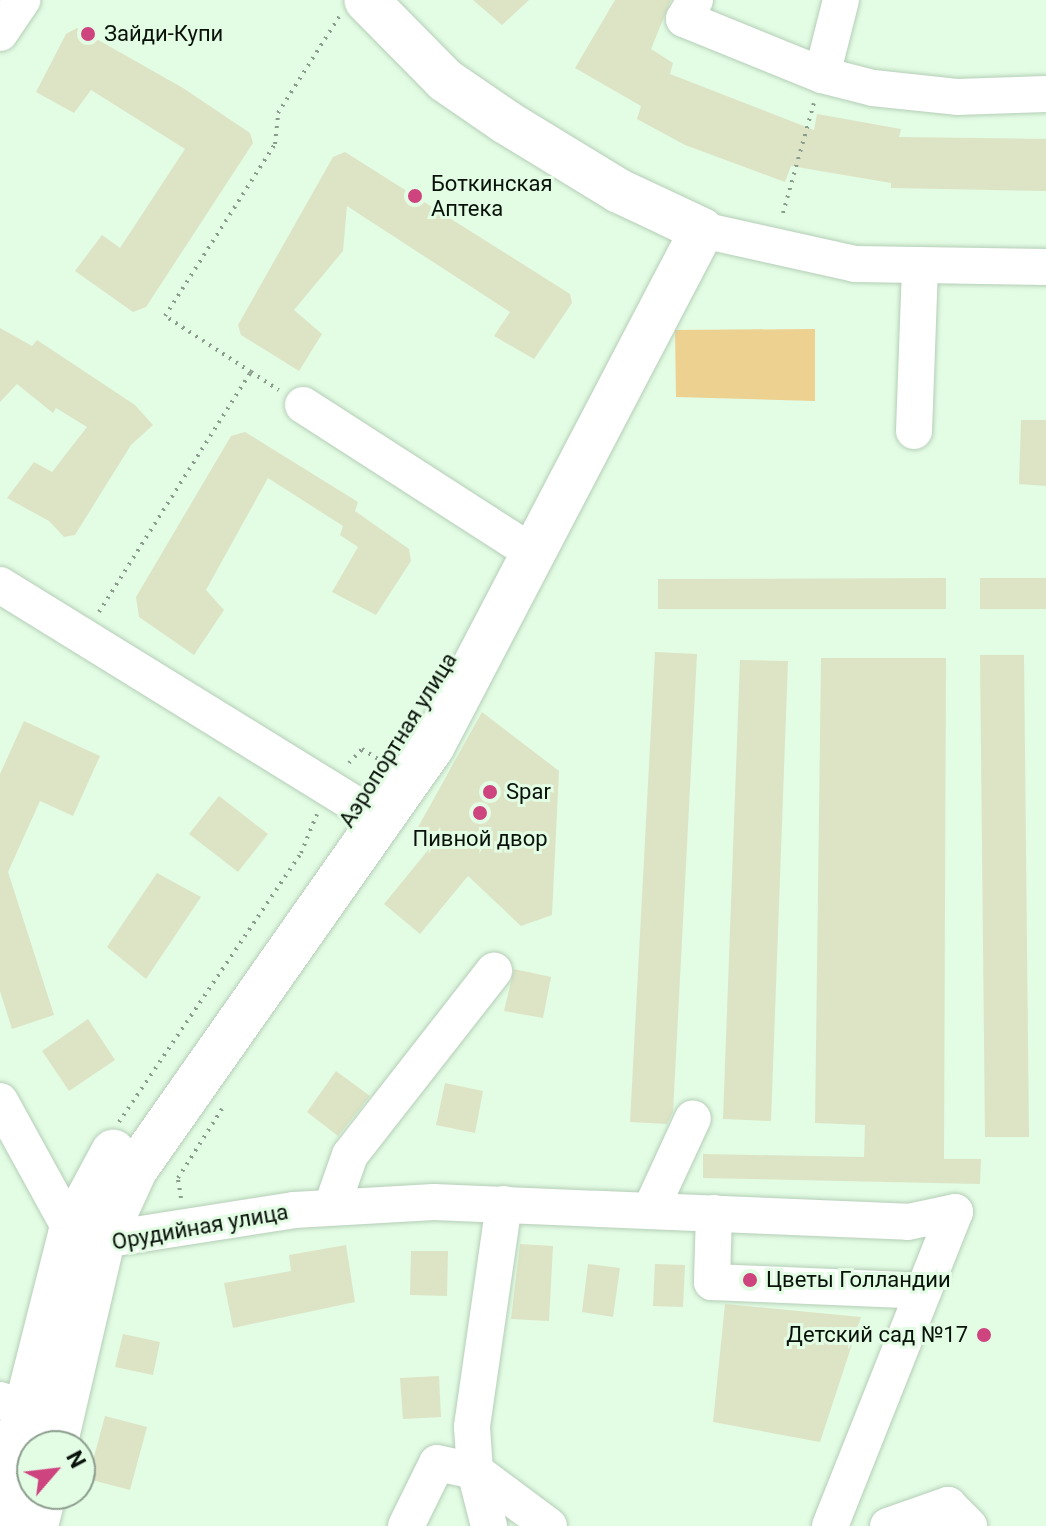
<!DOCTYPE html>
<meta charset="utf-8">
<style>
body{margin:0}
#map{position:relative;width:1046px;height:1526px;overflow:hidden;background:#e3fce4;font-family:Roboto,sans-serif}
div>[style]{position:absolute}
[style*='--x']{left:calc(var(--x)*1px);top:calc(var(--y)*1px);width:calc(var(--w)*1px);rotate:calc(var(--a)*1deg)}
.green>*{inset:0;background:#edd191}
.building>*{inset:0;background:#dde4c5}
.path>*{height:4px;margin-top:-2px;transform-origin:0;background:repeating-linear-gradient(90deg,#8a9c8b 0 2px,transparent 0 8px)}
.roads{filter:drop-shadow(0 0 2px #b5ceb7) drop-shadow(0 0 2px #b5ceb7)}
.minor>*{height:36px;margin:-18px;padding:0 18px;transform-origin:18px;border-radius:18px;background:#fff}
.major>*{height:44px;margin:-22px;padding:0 22px;transform-origin:22px;border-radius:22px;background:#fff}
.dots>*{width:22px;height:22px;translate:-50% -50%;box-sizing:border-box;border:4px solid #e3fce4;border-radius:50%}
span{translate:-50% -50%;white-space:nowrap;text-align:center;line-height:1.15;-webkit-text-stroke:6px #e3fce4;paint-order:stroke}
.poi-label{font-size:22px;color:#09120a}
.left{translate:0 -50%;text-align:left}
.right{translate:-100% -50%;text-align:right}
.street-label{font-size:22px;color:#09120a}
.north{position:absolute;left:16px;top:1430px;width:80px;height:80px;box-sizing:border-box;background:#e3fce4;border:2px solid #8c9e8d;border-radius:50%;rotate:62deg;font-size:22px;font-weight:700;line-height:32px;text-align:center;color:#09120a}
.north::after{content:'';display:block;margin:auto;width:28px;height:36px;background:#cd447f;clip-path:polygon(50% 0,100% 100%,50% 72%,0 100%)}
</style>
<div id="map">
<div class="green">
<i style="clip-path:polygon(815px 329px,815px 401px,676px 397px,675px 330px)"></i>
</div>
<div class="building">
<i style="clip-path:polygon(473px 0,529px 0,502px 25px)"></i>
<i style="clip-path:polygon(615px 0,671px 0,651px 49px,673px 63px,670px 74px,814px 130px,817px 114px,901px 129px,899px 137px,1046px 139px,1046px 191px,891px 188px,891px 183px,791px 166px,785px 182px,685px 145px,637px 119px,641px 106px,575px 68px)"></i>
<i style="clip-path:polygon(77px 28px,183px 88px,250px 133px,253px 143px,146px 307px,133px 312px,75px 271px,102px 235px,120px 248px,185px 149px,91px 90px,74px 113px,36px 92px,66px 34px)"></i>
<i style="clip-path:polygon(345px 152px,570px 294px,572px 303px,534px 359px,494px 336px,510px 312px,347px 206px,343px 251px,294px 310px,322px 334px,299px 371px,241px 335px,238px 325px,333px 157px)"></i>
<i style="clip-path:polygon(0 328px,32px 346px,37px 340px,135px 405px,153px 425px,131px 445px,75px 535px,64px 537px,49px 521px,7px 498px,34px 462px,52px 472px,87px 427px,56px 408px,53px 413px,17px 384px,0 402px)"></i>
<i style="clip-path:polygon(1021px 420px,1046px 420px,1046px 486px,1019px 484px)"></i>
<i style="clip-path:polygon(245px 432px,358px 502px,355px 511px,409px 549px,411px 561px,376px 615px,332px 592px,358px 547px,340px 535px,343px 526px,268px 478px,206px 590px,224px 610px,194px 655px,139px 617px,136px 597px,231px 436px)"></i>
<i style="clip-path:polygon(946px 578px,946px 609px,658px 609px,658px 579px)"></i>
<i style="clip-path:polygon(980px 578px,1046px 578px,1046px 609px,980px 609px)"></i>
<i style="clip-path:polygon(655px 652px,697px 654px,673px 1112px,667px 1124px,630px 1122px)"></i>
<i style="clip-path:polygon(980px 655px,1024px 655px,1029px 1137px,985px 1137px)"></i>
<i style="clip-path:polygon(821px 658px,946px 658px,944px 1159px,981px 1159px,980px 1184px,703px 1178px,703px 1154px,864px 1157px,865px 1125px,815px 1123px)"></i>
<i style="clip-path:polygon(740px 660px,788px 661px,771px 1121px,723px 1119px)"></i>
<i style="clip-path:polygon(482px 712px,559px 771px,552px 915px,521px 926px,468px 876px,420px 934px,384px 904px,433px 844px,417px 829px)"></i>
<i style="clip-path:polygon(24px 721px,100px 756px,73px 816px,40px 801px,8px 872px,54px 1015px,12px 1029px,0 991px,0 774px)"></i>
<i style="clip-path:polygon(219px 796px,268px 834px,238px 872px,189px 834px)"></i>
<i style="clip-path:polygon(157px 873px,201px 897px,146px 979px,107px 947px)"></i>
<i style="clip-path:polygon(514px 969px,551px 977px,543px 1018px,504px 1011px)"></i>
<i style="clip-path:polygon(88px 1019px,115px 1060px,69px 1091px,42px 1051px)"></i>
<i style="clip-path:polygon(336px 1071px,370px 1096px,338px 1136px,307px 1112px)"></i>
<i style="clip-path:polygon(445px 1083px,483px 1091px,475px 1133px,436px 1125px)"></i>
<i style="clip-path:polygon(520px 1244px,553px 1246px,549px 1321px,511px 1319px)"></i>
<i style="clip-path:polygon(346px 1245px,355px 1302px,233px 1328px,224px 1283px,291px 1271px,289px 1255px)"></i>
<i style="clip-path:polygon(411px 1251px,448px 1251px,447px 1296px,410px 1295px)"></i>
<i style="clip-path:polygon(588px 1264px,620px 1268px,613px 1317px,582px 1312px)"></i>
<i style="clip-path:polygon(655px 1264px,685px 1265px,683px 1307px,653px 1306px)"></i>
<i style="clip-path:polygon(725px 1304px,861px 1317px,820px 1442px,713px 1422px)"></i>
<i style="clip-path:polygon(123px 1334px,160px 1342px,153px 1375px,115px 1367px)"></i>
<i style="clip-path:polygon(439px 1376px,441px 1417px,403px 1419px,400px 1378px)"></i>
<i style="clip-path:polygon(105px 1416px,147px 1427px,130px 1490px,88px 1479px)"></i>
</div>
<div class="path">
<i style="--x:783;--y:213;--w:114;--a:-74.3"></i>
<i style="--x:251;--y:372;--w:33;--a:33"></i>
<i style="--x:99;--y:612;--w:284;--a:-57.7"></i>
<i style="--x:251;--y:372;--w:103;--a:-146.9"></i>
<i style="--x:165;--y:316;--w:204;--a:-57.4"></i>
<i style="--x:275;--y:144;--w:31;--a:-84"></i>
<i style="--x:278;--y:113;--w:114;--a:-57.6"></i>
<i style="--x:349;--y:763;--w:19;--a:-47"></i>
<i style="--x:362;--y:749;--w:22;--a:32"></i>
<i style="--x:119;--y:1122;--w:325;--a:-55.9"></i>
<i style="--x:301;--y:853;--w:42;--a:-67.7"></i>
<i style="--x:181;--y:1198;--w:20;--a:-99"></i>
<i style="--x:178;--y:1178;--w:82;--a:-57.5"></i>
</div>
<div class="roads">
<div class="minor">
<i style="--x:695;--y:0;--w:22;--a:120"></i>
<i style="--x:684;--y:19;--w:149;--a:22.1"></i>
<i style="--x:822;--y:75;--w:53;--a:14.3"></i>
<i style="--x:873;--y:88;--w:84;--a:6.1"></i>
<i style="--x:957;--y:97;--w:89;--a:-1.9"></i>
<i style="--x:0;--y:33;--w:40;--a:-56"></i>
<i style="--x:822;--y:75;--w:77;--a:-75.8"></i>
<i style="--x:702;--y:230;--w:157;--a:12.5"></i>
<i style="--x:855;--y:264;--w:191;--a:0.9"></i>
<i style="--x:303;--y:405;--w:251;--a:32.8"></i>
<i style="--x:914;--y:431;--w:163;--a:-87.9"></i>
<i style="--x:0;--y:585;--w:421;--a:31.7"></i>
<i style="--x:0;--y:1101;--w:147;--a:61.2"></i>
<i style="--x:71;--y:1230;--w:34;--a:17"></i>
<i style="--x:103;--y:1240;--w:193;--a:-8.9"></i>
<i style="--x:294;--y:1210;--w:140;--a:-3.3"></i>
<i style="--x:434;--y:1202;--w:474;--a:2.4"></i>
<i style="--x:908;--y:1222;--w:48;--a:-12"></i>
<i style="--x:504;--y:1204;--w:225;--a:98.2"></i>
<i style="--x:472;--y:1427;--w:44;--a:86.1"></i>
<i style="--x:475;--y:1471;--w:92;--a:36.6"></i>
<i style="--x:332;--y:1206;--w:54;--a:-70.6"></i>
<i style="--x:350;--y:1155;--w:234;--a:-52"></i>
<i style="--x:650;--y:1211;--w:102;--a:-65.2"></i>
<i style="--x:714;--y:1213;--w:69;--a:91.7"></i>
<i style="--x:712;--y:1282;--w:211;--a:2.4"></i>
<i style="--x:0;--y:1400;--w:24;--a:19"></i>
<i style="--x:406;--y:1526;--w:70;--a:-63.8"></i>
<i style="--x:437;--y:1463;--w:39;--a:12"></i>
<i style="--x:475;--y:1471;--w:57;--a:75.7"></i>
<i style="--x:830;--y:1526;--w:338;--a:-68.3"></i>
<i style="--x:888;--y:1526;--w:64;--a:-19.3"></i>
<i style="--x:948;--y:1505;--w:30;--a:45"></i>
</div>
<div class="major">
<i style="--x:55;--y:1446;--w:212;--a:-76.9"></i>
<i style="--x:103;--y:1240;--w:77;--a:-65.4"></i>
<i style="--x:135;--y:1170;--w:517;--a:-54.93"></i>
<i style="--x:432;--y:747;--w:583;--a:-62.42"></i>
<i style="--x:702;--y:230;--w:92;--a:-154.8"></i>
<i style="--x:619;--y:191;--w:132;--a:-148.6"></i>
<i style="--x:506;--y:122;--w:74;--a:-145.5"></i>
<i style="--x:445;--y:80;--w:112;--a:-134.6"></i>
<i style="--x:0;--y:1511;--w:290;--a:-75.8"></i>
<i style="--x:71;--y:1230;--w:89;--a:-61.7"></i>
<i style="--x:36;--y:1526;--w:33;--a:-76"></i>
</div>
</div>
<div class="dots">
<i style="left:88px;top:34px;background:#cd447f"></i>
<i style="left:415px;top:196px;background:#cd447f"></i>
<i style="left:490px;top:792px;background:#cd447f"></i>
<i style="left:480px;top:813px;background:#cd447f"></i>
<i style="left:750px;top:1280px;background:#cd447f"></i>
<i style="left:984px;top:1335px;background:#cd447f"></i>
</div>
<div class="poi-label">
<span class="left" style="left:104px;top:34px">Зайди-Купи</span>
<span class="left" style="left:431px;top:196px">Боткинская<br>Аптека</span>
<span class="left" style="left:506px;top:792px">Spar</span>
<span style="left:480px;top:839px">Пивной двор</span>
<span class="left" style="left:766px;top:1280px">Цветы Голландии</span>
<span class="right" style="left:968px;top:1335px">Детский сад №17</span>
</div>
<div class="street-label">
<span style="left:398px;top:740px;rotate:-58deg">Аэропортная улица</span>
<span style="left:200px;top:1227px;rotate:-10deg">Орудийная улица</span>
</div>
<div class="north">N</div>
</div>
